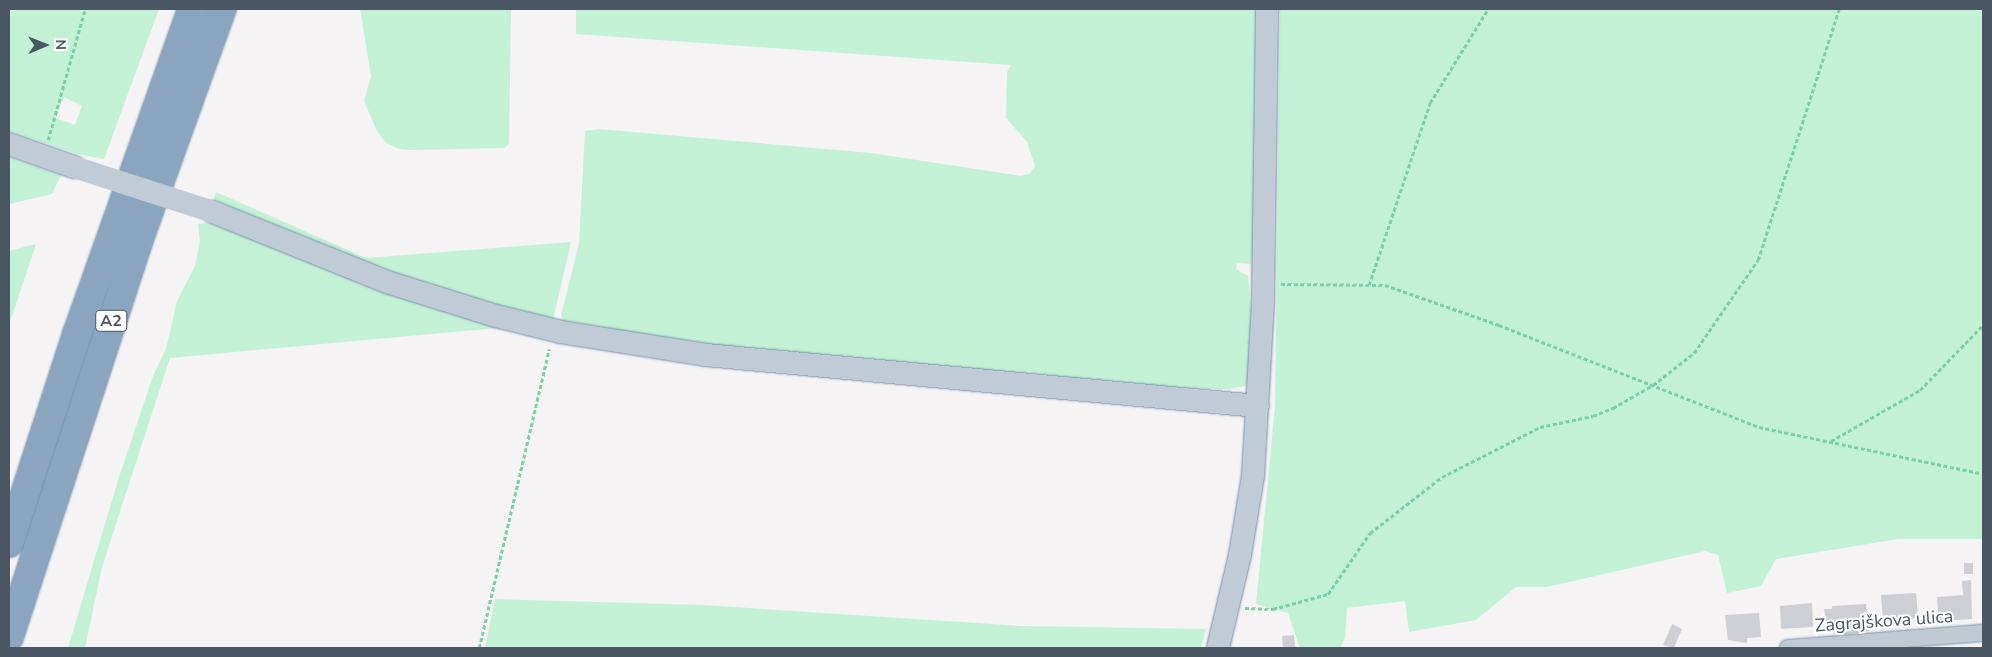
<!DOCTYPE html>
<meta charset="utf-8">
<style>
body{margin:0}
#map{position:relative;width:1992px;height:657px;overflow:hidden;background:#f5f3f3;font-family:"Nunito Sans",sans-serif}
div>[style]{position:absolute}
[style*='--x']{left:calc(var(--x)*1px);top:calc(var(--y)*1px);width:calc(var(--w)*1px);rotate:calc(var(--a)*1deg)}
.green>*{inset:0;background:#c3f1d5}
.building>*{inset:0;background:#cdcfd5}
.path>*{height:2.5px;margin-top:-1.25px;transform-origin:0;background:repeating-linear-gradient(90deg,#7ad0a6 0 4px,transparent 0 6.5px)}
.roads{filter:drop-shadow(0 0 1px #7690ad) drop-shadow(0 0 1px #7690ad)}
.street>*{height:16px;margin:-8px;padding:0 8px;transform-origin:8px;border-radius:8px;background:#c1cad2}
.secondary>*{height:22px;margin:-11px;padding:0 11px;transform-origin:11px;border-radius:11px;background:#c1cbd6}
.highway>*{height:28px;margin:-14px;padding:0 14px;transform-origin:14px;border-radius:14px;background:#8ba5c1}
.secondary-bridge>*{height:22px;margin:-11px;padding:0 11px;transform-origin:11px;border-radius:11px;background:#c1cbd6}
span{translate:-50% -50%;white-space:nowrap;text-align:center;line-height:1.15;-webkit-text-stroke:4px #fff;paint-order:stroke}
.shield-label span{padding:1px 4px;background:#fff;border:1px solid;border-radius:4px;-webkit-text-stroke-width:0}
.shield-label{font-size:16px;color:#4a5661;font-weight:700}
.street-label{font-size:18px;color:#4a5661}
.frame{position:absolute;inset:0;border:10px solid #4a5661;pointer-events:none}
.north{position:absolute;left:20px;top:20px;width:50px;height:50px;-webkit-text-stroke:4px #fff;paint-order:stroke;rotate:89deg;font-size:14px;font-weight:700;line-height:20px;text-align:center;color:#4a5661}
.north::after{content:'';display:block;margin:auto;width:18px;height:22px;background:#4a5661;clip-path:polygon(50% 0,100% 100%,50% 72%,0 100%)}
</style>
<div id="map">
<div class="green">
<i style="clip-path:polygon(evenodd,9px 9px,159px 9px,104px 159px,78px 154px,9px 131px,9px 9px,64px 97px,82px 106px,75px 125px,56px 118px,64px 97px)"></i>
<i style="clip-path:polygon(360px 9px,511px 9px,509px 144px,504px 148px,413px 150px,399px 149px,386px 143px,377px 131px,364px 101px,371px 76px)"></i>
<i style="clip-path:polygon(576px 9px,1256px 9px,1254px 236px,1251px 264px,1237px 263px,1236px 269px,1248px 276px,1253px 323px,1250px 385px,1228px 389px,1194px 389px,909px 368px,565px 328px,561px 315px,579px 244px,585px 131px,599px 129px,871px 153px,1021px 176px,1029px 174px,1035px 166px,1027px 142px,1006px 118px,1007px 72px,1011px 65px,576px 34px)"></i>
<i style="clip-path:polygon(1280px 9px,1983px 9px,1983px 539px,1898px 539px,1776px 559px,1761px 586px,1727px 593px,1718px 555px,1705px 551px,1547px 587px,1516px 587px,1476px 620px,1409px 632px,1405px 601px,1347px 608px,1345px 638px,1340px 648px,1300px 648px,1288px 613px,1256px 604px,1275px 406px)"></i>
<i style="clip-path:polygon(9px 157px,61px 175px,52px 194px,9px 204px)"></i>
<i style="clip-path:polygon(216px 192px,366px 258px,571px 242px,553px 320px,436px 294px,213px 203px)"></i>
<i style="clip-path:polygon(209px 223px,508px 327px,170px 358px,102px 567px,85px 648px,68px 648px,119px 477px,153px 376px,166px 349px,177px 301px,195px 266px,200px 241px,198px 224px)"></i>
<i style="clip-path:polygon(36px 244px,9px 325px,9px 251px)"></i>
<i style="clip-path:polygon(495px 599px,703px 605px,1021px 626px,1206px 629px,1201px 648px,485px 648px)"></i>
</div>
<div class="building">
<i style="clip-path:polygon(1964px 563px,1973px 563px,1973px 574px,1964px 574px)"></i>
<i style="clip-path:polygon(1971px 580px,1972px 619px,1939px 621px,1937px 597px,1963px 595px,1962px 581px)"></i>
<i style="clip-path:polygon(1916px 593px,1918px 618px,1883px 621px,1881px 595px)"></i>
<i style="clip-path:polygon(1812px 603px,1813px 627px,1781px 629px,1780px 606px)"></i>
<i style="clip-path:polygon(1866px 604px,1869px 631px,1844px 635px,1844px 633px,1834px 634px,1833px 629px,1826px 630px,1824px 609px,1832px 609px,1832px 606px)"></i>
<i style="clip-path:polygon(1759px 613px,1761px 637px,1747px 638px,1747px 643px,1728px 640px,1725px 615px)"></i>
<i style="clip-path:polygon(1672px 624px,1682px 629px,1674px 648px,1663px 645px)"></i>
<i style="clip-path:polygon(1294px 635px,1295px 648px,1283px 648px,1282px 636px)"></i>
</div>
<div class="path">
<i style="--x:48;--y:140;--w:136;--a:-74.2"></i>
<i style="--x:1281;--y:284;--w:104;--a:0.6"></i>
<i style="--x:1385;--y:285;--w:121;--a:19.3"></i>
<i style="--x:1499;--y:325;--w:279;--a:21.4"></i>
<i style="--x:1759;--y:427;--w:229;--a:11.8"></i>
<i style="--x:1369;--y:285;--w:192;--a:-71.5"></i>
<i style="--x:1430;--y:103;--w:110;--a:-58.3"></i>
<i style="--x:1831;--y:441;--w:103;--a:-29.8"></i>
<i style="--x:1920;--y:390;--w:91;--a:-45.9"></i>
<i style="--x:1245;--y:608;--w:28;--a:2"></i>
<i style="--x:1273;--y:609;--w:57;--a:-15.3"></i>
<i style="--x:1328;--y:594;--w:74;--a:-55.5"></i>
<i style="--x:1370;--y:533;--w:91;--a:-37.9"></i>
<i style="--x:1442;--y:477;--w:110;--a:-27"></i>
<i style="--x:1540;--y:427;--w:54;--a:-11.7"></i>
<i style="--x:1593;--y:416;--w:22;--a:-22"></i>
<i style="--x:1613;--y:408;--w:46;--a:-29.9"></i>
<i style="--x:1653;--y:385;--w:52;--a:-38"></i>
<i style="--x:1694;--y:353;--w:113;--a:-55.5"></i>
<i style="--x:1758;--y:260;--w:264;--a:-72.1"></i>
<i style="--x:479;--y:648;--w:307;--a:-76.8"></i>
</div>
<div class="roads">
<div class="street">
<i style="--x:1788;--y:648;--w:196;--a:-4.4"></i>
</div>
<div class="secondary">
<i style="--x:9;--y:144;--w:69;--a:19.5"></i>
<i style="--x:213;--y:212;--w:188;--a:21.9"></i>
<i style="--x:387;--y:282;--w:114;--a:17.3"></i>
<i style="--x:496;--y:316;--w:67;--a:13.8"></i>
<i style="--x:561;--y:332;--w:147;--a:9"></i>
<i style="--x:706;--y:355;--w:554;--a:5.28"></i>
<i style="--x:1218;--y:648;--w:96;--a:-76.7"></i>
<i style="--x:1240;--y:555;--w:80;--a:-80.7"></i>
<i style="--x:1253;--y:476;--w:175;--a:-86.7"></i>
<i style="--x:1263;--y:301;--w:292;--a:-89.2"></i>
</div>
<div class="highway">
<i style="--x:9;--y:543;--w:220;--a:-72"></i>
<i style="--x:77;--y:334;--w:345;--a:-70.5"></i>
<i style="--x:9;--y:637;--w:419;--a:-71.9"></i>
<i style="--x:139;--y:239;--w:245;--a:-70.2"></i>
</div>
</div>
<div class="secondary-bridge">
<i style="--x:74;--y:167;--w:146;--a:17.9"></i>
</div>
<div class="shield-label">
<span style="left:111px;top:321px">A2</span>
</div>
<div class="street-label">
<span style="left:1884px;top:621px;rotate:-4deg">Zagrajškova ulica</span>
</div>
<div class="frame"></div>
<div class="north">N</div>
</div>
